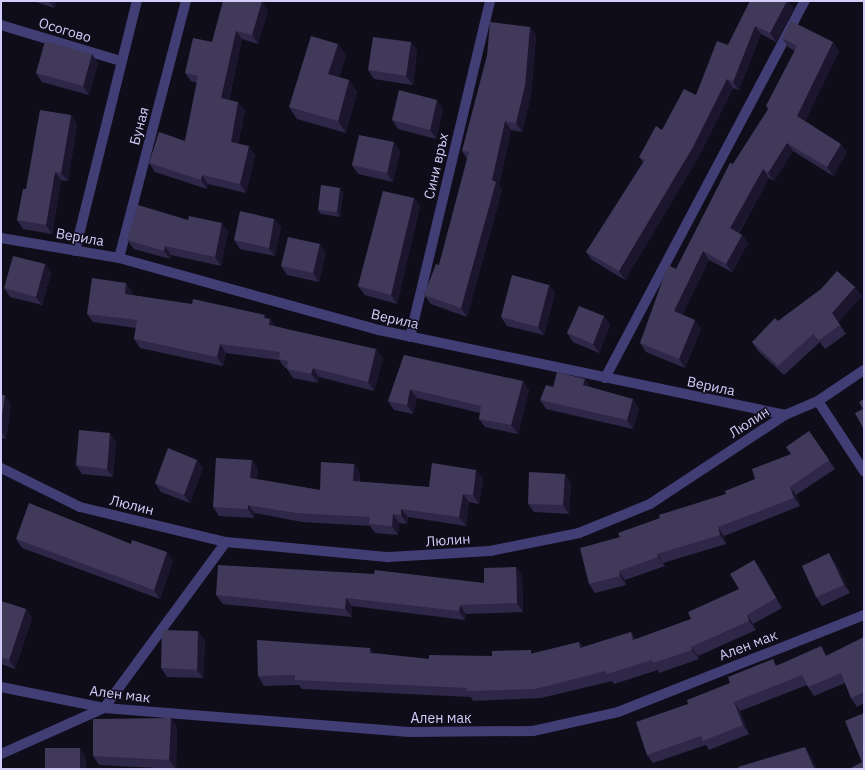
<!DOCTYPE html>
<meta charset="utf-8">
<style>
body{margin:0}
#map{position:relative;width:865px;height:770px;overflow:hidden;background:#100d1b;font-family:"IBM Plex Sans",sans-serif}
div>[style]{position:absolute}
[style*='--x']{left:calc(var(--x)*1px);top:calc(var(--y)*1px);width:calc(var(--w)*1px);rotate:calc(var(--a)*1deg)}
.minor>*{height:10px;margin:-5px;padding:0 5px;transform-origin:5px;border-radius:5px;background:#413d75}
.wall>*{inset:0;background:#2e2747}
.shaded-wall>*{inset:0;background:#1b152e}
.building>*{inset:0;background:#40395a}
span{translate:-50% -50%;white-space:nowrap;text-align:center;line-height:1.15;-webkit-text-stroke:3px #100d1b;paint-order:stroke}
.street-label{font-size:14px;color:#d3cdf9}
.frame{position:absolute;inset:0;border:2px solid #d3cdf9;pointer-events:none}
</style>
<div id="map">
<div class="minor">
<i style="--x:1;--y:25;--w:125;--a:16.7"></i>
<i style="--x:1;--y:238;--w:120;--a:9.6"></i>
<i style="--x:119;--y:258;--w:270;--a:15.5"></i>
<i style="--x:379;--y:330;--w:415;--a:11.8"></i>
<i style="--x:75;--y:251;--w:258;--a:-76.1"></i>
<i style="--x:119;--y:258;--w:266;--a:-75.4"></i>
<i style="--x:410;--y:337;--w:345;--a:-76.6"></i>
<i style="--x:605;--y:378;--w:427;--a:-62.1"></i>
<i style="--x:818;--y:401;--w:84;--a:56.7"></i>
<i style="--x:1;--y:468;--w:88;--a:26.3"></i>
<i style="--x:80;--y:507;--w:150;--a:13.5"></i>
<i style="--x:226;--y:542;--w:164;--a:5.3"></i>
<i style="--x:389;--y:557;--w:101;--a:-3.4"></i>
<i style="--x:490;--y:551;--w:91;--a:-11.4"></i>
<i style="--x:579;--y:533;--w:77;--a:-22.2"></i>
<i style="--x:650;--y:504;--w:162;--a:-33.4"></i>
<i style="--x:785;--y:415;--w:36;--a:-23"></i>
<i style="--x:818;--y:401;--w:55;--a:-34"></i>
<i style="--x:1;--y:687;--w:105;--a:11.5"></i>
<i style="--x:104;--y:708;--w:306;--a:4.5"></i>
<i style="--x:409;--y:732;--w:124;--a:-0.5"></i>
<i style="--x:533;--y:731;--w:87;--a:-12.6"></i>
<i style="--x:618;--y:712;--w:264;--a:-21.5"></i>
<i style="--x:1;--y:754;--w:113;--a:-24.1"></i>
<i style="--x:104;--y:708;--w:206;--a:-53.7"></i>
</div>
<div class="wall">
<i style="clip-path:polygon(33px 1px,57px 1px,54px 8px)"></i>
<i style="clip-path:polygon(262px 1px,268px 10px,258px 44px,242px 39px,229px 100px,245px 110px,238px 144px,255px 155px,246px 193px,208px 184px,207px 189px,155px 172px,149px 163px,185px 141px,197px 83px,191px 81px,185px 73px)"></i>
<i style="clip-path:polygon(750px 1px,794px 8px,776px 42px,761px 34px,739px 90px,733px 88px,699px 156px,625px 280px,592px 260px,586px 252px,643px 162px,639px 157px,662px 130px,696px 95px,728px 45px)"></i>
<i style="clip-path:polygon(530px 27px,536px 36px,531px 95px,522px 132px,511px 130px,499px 185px,502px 190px,467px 317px,431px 304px,424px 295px,439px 265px,467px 159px,462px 151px,487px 56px)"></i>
<i style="clip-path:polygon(782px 38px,833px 42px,839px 51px,805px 121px,847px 152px,833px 176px,793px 151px,774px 181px,769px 178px,739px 233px,742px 235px,748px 243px,732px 272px,709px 260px,682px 315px,701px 329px,685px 368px,646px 352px,640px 343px,676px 269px,733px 164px,768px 109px,766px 106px,795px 51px,788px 47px)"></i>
<i style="clip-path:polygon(411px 42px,417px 51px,413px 85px,374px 79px,368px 70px)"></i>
<i style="clip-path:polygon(338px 44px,346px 56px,339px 77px,349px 80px,357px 92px,346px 133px,297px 119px,289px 107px)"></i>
<i style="clip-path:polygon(92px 54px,98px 63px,89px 95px,42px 82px,36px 73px)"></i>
<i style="clip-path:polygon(443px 109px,436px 139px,398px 129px,392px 120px)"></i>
<i style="clip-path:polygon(71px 115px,77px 124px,68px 181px,61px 180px,52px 234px,23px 229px,17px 220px,26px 189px)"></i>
<i style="clip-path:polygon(400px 151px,393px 182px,358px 174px,352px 165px)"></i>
<i style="clip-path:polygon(343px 192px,340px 217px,321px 214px,318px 210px)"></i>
<i style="clip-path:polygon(414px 198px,420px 206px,397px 304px,365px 295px,358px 286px)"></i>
<i style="clip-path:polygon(274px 219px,281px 227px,275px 256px,240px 249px,234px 240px)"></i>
<i style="clip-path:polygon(228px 231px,221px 266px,171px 255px,170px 259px,134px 249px,127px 240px)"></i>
<i style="clip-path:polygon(326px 253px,319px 282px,287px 275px,281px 266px)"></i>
<i style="clip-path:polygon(45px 264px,51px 273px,42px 305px,10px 297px,4px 288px)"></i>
<i style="clip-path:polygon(549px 285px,555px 293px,544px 335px,507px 326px,501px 317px)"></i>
<i style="clip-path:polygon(855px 287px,862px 296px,838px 322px,846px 334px,825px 349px,820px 342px,784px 375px,758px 351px,752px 342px,778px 321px)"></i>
<i style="clip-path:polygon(132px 291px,132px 295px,270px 319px,275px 326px,383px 358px,374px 391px,319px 377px,318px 383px,293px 378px,287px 369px,287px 368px,285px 368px,279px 360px,226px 353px,223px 366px,140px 348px,134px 339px,136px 328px,93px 322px,87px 314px)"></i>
<i style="clip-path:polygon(604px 316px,610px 325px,599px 353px,573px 342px,567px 333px)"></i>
<i style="clip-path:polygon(404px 355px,529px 390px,518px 434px,485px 427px,479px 419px,480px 413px,417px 398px,413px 414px,394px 410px,388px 401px)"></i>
<i style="clip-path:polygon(553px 387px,590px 387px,639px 408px,633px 429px,546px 409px,540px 400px)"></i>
<i style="clip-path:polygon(1px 395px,11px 404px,6px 439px,1px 438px)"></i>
<i style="clip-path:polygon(809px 431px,835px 469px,796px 495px,800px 506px,724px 536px,726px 544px,663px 563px,665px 566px,625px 580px,626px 585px,595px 593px,589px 584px,620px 537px,726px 494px,755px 479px,791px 454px)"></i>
<i style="clip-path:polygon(116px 442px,113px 477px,82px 474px,76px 465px)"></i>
<i style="clip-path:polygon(197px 460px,203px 468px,190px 503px,161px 492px,155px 483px)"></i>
<i style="clip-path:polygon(354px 464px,360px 473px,360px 482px,429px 487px,483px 478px,479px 504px,469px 502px,466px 526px,408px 517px,407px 524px,399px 523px,398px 535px,375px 533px,370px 526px,302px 522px,255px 513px,254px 518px,219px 516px,213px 507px,258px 469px,257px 479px,320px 490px)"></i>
<i style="clip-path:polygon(571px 483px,569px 514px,534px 512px,528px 504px)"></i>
<i style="clip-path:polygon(16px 539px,173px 561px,160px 599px,22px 548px)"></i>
<i style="clip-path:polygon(754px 560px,761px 570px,782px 608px,753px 624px,756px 630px,698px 656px,699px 659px,659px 673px,658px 670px,614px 684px,612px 681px,541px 698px,473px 701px,471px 697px,302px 689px,299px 685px,264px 686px,258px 676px,370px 648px,374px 653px,429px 659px,492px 656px,533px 653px,579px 642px,583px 647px,631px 632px,636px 639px,691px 619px,739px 589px)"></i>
<i style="clip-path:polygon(835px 562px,850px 593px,822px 606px,816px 597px)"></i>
<i style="clip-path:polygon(516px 567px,522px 575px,523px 612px,466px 614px,465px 620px,352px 606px,352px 617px,223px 604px,216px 595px,484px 583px)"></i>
<i style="clip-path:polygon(1px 601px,26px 609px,32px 618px,15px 669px,1px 664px)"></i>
<i style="clip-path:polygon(864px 637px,864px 703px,857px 707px,851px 698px,845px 683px,814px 696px,807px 685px,740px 711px,749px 734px,709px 750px,706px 745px,653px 763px,647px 755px,688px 704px,777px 665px,828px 655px)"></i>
<i style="clip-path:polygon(205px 640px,203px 678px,167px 677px,161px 668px)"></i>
<i style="clip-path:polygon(177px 727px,176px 769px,99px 765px,93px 756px)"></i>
</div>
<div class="shaded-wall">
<i style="clip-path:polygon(49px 1px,57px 1px,54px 8px)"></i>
<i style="clip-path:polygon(262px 1px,268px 10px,258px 44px,252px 35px)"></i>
<i style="clip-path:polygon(787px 1px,788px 1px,794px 8px,776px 42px,770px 33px)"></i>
<i style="clip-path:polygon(755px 26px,761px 34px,739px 90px,733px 82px)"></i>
<i style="clip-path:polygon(530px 27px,536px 36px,531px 95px,522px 132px,516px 123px)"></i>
<i style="clip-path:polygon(236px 31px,242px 39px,227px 107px,221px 98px)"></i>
<i style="clip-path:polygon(411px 42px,417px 51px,413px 85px,406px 76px)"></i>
<i style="clip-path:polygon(833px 42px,839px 51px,803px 125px,797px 116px)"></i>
<i style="clip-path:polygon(338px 44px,346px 56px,336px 86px,328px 74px)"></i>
<i style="clip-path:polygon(92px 54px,98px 63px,89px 95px,83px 86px)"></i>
<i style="clip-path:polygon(727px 79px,733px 88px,699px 156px,625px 280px,619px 271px)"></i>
<i style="clip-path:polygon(349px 80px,357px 92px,346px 133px,338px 121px)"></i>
<i style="clip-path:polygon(437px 100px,443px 109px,436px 139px,430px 130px)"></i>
<i style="clip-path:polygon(238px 102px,245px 110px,237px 151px,231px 142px)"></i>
<i style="clip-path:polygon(71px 115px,77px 124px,68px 181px,61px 173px)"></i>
<i style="clip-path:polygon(505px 121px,511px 130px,499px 185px,502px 190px,467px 317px,461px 308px,492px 180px)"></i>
<i style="clip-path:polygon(394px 142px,400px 151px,393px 182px,387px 173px)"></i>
<i style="clip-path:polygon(787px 143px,793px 151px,774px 181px,768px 173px)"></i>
<i style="clip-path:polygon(841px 144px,847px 152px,833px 176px,827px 167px)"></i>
<i style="clip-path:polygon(249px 146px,255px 155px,246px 193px,240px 184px)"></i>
<i style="clip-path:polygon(763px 169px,769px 178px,736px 237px,730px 228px)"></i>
<i style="clip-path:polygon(55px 172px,61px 180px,52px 234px,46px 225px)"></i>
<i style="clip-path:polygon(202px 175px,208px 184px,207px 189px,201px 180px)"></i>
<i style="clip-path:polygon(340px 188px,343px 192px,340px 217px,337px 212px)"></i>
<i style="clip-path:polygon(414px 198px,420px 206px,397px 304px,391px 295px)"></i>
<i style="clip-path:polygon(274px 219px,281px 227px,275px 256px,269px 248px)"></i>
<i style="clip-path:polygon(222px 223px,228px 231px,221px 266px,215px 257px)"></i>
<i style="clip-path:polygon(742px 235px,748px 243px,732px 272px,726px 264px)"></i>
<i style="clip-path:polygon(320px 244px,326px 253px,319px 282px,313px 273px)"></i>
<i style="clip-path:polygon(165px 246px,171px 255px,170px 259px,164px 251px)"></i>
<i style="clip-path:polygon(703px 251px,709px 260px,680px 320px,674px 311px)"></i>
<i style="clip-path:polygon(45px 264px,51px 273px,42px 305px,36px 297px)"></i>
<i style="clip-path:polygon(126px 283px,132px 291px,131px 303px,125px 294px)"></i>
<i style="clip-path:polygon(549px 285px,555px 293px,544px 335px,538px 327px)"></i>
<i style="clip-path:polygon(855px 287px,862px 296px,838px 322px,832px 313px)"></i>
<i style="clip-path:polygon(265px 315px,270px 322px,270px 319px,276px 328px,275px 334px,264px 318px)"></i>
<i style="clip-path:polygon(604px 316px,610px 325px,599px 353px,593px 344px)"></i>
<i style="clip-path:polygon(695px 320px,701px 329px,685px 368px,679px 359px)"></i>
<i style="clip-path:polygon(220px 344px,226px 353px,223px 366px,217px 357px)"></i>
<i style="clip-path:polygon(376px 349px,383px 358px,374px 391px,368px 382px)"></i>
<i style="clip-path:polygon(313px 368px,319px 377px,318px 383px,311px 374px)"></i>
<i style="clip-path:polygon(585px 379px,591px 388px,583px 385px)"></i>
<i style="clip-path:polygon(523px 381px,529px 390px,518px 434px,511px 425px)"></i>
<i style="clip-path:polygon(410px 389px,417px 398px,413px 414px,407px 405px)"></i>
<i style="clip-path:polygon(5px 395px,11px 404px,6px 439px,1px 431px,1px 422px)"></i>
<i style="clip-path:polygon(633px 399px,639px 408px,633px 429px,627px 420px)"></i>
<i style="clip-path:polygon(110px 433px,116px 442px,113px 477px,107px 469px)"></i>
<i style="clip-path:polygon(197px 460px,203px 468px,190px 503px,184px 495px)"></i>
<i style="clip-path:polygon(252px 460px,258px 469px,256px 487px,250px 478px)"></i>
<i style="clip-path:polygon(354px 464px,360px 473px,359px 490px,353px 481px)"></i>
<i style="clip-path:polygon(476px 470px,483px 478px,479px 504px,473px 495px)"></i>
<i style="clip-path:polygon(565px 474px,571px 483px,569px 514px,563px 505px)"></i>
<i style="clip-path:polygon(790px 487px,796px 495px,800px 506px,794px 498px)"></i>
<i style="clip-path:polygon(463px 494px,469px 502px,466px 526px,459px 517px)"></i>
<i style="clip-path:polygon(248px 505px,255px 513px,254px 518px,248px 509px)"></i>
<i style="clip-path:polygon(401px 509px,408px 517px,407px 524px,401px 515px)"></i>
<i style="clip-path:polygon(393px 514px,399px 523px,398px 535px,392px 526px)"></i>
<i style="clip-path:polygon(718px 527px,724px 536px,726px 544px,720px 535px)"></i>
<i style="clip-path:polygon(167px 552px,173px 561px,160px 599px,154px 590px)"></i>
<i style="clip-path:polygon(829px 553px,835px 562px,850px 593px,844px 585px)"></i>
<i style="clip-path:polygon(657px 554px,665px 566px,658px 557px)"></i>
<i style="clip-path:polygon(754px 560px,761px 570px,782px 608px,776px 598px)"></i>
<i style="clip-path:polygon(516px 567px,522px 575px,523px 612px,517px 603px)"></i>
<i style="clip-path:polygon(619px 571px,625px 580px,626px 585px,620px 576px)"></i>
<i style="clip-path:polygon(346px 598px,352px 606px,352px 617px,345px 609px)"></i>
<i style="clip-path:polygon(460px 605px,466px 614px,465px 620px,459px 611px)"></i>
<i style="clip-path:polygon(26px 609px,32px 618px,15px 669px,9px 660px)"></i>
<i style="clip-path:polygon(747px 615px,753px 624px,756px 630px,749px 621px)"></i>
<i style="clip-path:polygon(198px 631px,205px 640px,203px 678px,197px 670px)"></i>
<i style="clip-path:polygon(631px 632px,637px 641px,633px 640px)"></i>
<i style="clip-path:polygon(579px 642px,585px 651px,580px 648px)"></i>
<i style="clip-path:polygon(821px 646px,827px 655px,832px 665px,826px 656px)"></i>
<i style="clip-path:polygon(691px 647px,698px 656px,699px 659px,692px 650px)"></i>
<i style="clip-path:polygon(370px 648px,377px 657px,370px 653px)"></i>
<i style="clip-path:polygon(734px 702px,740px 711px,749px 734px,743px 725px)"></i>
<i style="clip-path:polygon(171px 718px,177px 727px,176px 769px,169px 760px)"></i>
<i style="clip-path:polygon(805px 747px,811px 756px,817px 769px,815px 769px,814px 768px)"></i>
<i style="clip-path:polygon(80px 748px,86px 757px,86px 769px,80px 769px)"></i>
</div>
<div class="building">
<i style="clip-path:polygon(223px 1px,262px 1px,252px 35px,236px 31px,221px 98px,238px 102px,231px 142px,249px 146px,240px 184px,202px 175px,201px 180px,149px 163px,159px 132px,185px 141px,198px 76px,185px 73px,193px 38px,212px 42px)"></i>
<i style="clip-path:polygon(750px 1px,787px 1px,770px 33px,755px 26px,733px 82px,727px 79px,693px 147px,619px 271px,586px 252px,645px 160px,639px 157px,656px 126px,662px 130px,684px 89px,696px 95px,717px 41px,728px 45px)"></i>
<i style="clip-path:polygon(791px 21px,833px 42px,797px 116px,841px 144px,827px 167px,787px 143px,768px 173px,763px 169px,730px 228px,742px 235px,726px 264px,703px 251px,674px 311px,695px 320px,679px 359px,640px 343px,668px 265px,676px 269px,730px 163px,733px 164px,769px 108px,766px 106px,797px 46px,782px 38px)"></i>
<i style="clip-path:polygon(490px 22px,530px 27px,525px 86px,516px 123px,505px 121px,492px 180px,496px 182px,461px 308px,424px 295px,436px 264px,439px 265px,469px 152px,462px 151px,487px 56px)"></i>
<i style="clip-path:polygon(311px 36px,338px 44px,328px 74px,349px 80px,338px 121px,289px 107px)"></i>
<i style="clip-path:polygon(373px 37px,411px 42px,406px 76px,368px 70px)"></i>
<i style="clip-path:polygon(45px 41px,92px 54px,83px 86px,36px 73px)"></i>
<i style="clip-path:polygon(399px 90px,437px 100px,430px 130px,392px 120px)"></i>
<i style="clip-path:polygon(40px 110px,71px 115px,61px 173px,55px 172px,46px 225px,17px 220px,23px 189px,26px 189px)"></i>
<i style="clip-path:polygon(359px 135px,394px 142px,387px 173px,352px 165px)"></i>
<i style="clip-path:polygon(321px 185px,340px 188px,337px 212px,318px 210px)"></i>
<i style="clip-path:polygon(383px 191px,414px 198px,391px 295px,358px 286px)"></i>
<i style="clip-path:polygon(138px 205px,188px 220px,189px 216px,222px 223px,215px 257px,165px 246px,164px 251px,127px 240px)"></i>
<i style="clip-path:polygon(240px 211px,274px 219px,269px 248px,234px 240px)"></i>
<i style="clip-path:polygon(288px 237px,320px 244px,313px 273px,281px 266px)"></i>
<i style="clip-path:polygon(13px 256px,45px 264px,36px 297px,4px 288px)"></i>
<i style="clip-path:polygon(837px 271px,855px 287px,832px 313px,840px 325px,819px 340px,813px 334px,778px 366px,752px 342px,775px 318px,778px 321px,821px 289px)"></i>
<i style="clip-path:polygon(512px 275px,549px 285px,538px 327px,501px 317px)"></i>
<i style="clip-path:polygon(92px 278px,126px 283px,125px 294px,192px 304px,193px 299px,265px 315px,264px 318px,270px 319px,269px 325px,376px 349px,368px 382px,313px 368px,311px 374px,287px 369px,288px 361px,279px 359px,280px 352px,220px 344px,217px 357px,134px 339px,137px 320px,87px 314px)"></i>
<i style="clip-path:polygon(579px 306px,604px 316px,593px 344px,567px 333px)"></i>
<i style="clip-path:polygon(404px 355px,523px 381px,511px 425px,479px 419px,481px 406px,410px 389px,407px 405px,388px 401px)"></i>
<i style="clip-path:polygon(557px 372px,585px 379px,583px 385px,633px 399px,627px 420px,540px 400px,546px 385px,553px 387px)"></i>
<i style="clip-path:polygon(1px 395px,5px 395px,1px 422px)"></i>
<i style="clip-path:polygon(864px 399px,864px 430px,855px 413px,863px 409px,859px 402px)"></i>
<i style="clip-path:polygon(79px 430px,110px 433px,107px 469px,76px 465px)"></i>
<i style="clip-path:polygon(809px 431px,829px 460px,790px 487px,794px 498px,718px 527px,720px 535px,657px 554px,658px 557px,619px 571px,620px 576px,589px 584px,580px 548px,620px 537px,618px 533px,660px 518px,659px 515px,726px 494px,725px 491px,755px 479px,752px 469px,791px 454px,786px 447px)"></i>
<i style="clip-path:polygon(168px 448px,197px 460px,184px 495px,155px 483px)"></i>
<i style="clip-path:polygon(216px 458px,252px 460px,250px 478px,320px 490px,321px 462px,354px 464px,353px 481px,429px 487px,432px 463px,476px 470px,473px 495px,463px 494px,459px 517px,401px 509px,401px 515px,393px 514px,392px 526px,369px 524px,370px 517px,296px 513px,248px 505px,248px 509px,213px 507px)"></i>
<i style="clip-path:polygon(529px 472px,565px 474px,563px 505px,528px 504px)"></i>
<i style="clip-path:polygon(29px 503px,131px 544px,132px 540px,167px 552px,154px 590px,16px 539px)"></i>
<i style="clip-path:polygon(829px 553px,844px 585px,816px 597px,802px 566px)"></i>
<i style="clip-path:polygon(754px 560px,776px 598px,747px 615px,749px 621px,691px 647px,692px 650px,653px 663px,652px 660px,607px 674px,606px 671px,535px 689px,467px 691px,467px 688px,295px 680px,295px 675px,258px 676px,257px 640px,370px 648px,370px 653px,429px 659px,429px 655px,492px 656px,492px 651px,531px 650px,531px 654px,579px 642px,580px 648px,631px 632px,633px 640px,691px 619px,688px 612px,739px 589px,730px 574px)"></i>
<i style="clip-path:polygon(218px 565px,374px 574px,375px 570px,484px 583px,484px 568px,516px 567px,517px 603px,460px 605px,459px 611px,346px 598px,345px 609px,216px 595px)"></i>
<i style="clip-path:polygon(1px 601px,26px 609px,9px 660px,1px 657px)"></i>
<i style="clip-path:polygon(162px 630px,198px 631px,197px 670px,161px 668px)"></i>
<i style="clip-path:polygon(864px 637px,864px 692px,851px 698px,841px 673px,808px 687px,802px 675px,734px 702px,743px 725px,703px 741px,701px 736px,647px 755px,636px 722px,688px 704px,687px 700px,730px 683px,728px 677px,773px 659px,776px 666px,821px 646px,826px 656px)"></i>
<i style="clip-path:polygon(864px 713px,864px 769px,851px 769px,851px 768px,862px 762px,845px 721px)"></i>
<i style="clip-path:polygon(171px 718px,169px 760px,93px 756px,93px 719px)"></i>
<i style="clip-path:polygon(805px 747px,814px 768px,811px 769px,739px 769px,738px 767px)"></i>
<i style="clip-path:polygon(45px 748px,80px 748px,80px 769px,45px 769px)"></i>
</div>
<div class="street-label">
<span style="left:65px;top:30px;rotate:17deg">Осогово</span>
<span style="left:139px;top:126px;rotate:-75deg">Буная</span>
<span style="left:436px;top:166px;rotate:-77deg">Сини връх</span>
<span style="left:80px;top:237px;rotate:10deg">Верила</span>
<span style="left:395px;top:319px;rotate:13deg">Верила</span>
<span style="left:711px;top:386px;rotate:12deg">Верила</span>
<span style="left:749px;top:422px;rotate:-33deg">Люлин</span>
<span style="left:132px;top:505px;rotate:14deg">Люлин</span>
<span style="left:448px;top:540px;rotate:-4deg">Люлин</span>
<span style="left:748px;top:645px;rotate:-21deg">Ален мак</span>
<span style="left:120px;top:694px;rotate:7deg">Ален мак</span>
<span style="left:441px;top:718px">Ален мак</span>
</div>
<div class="frame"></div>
</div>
